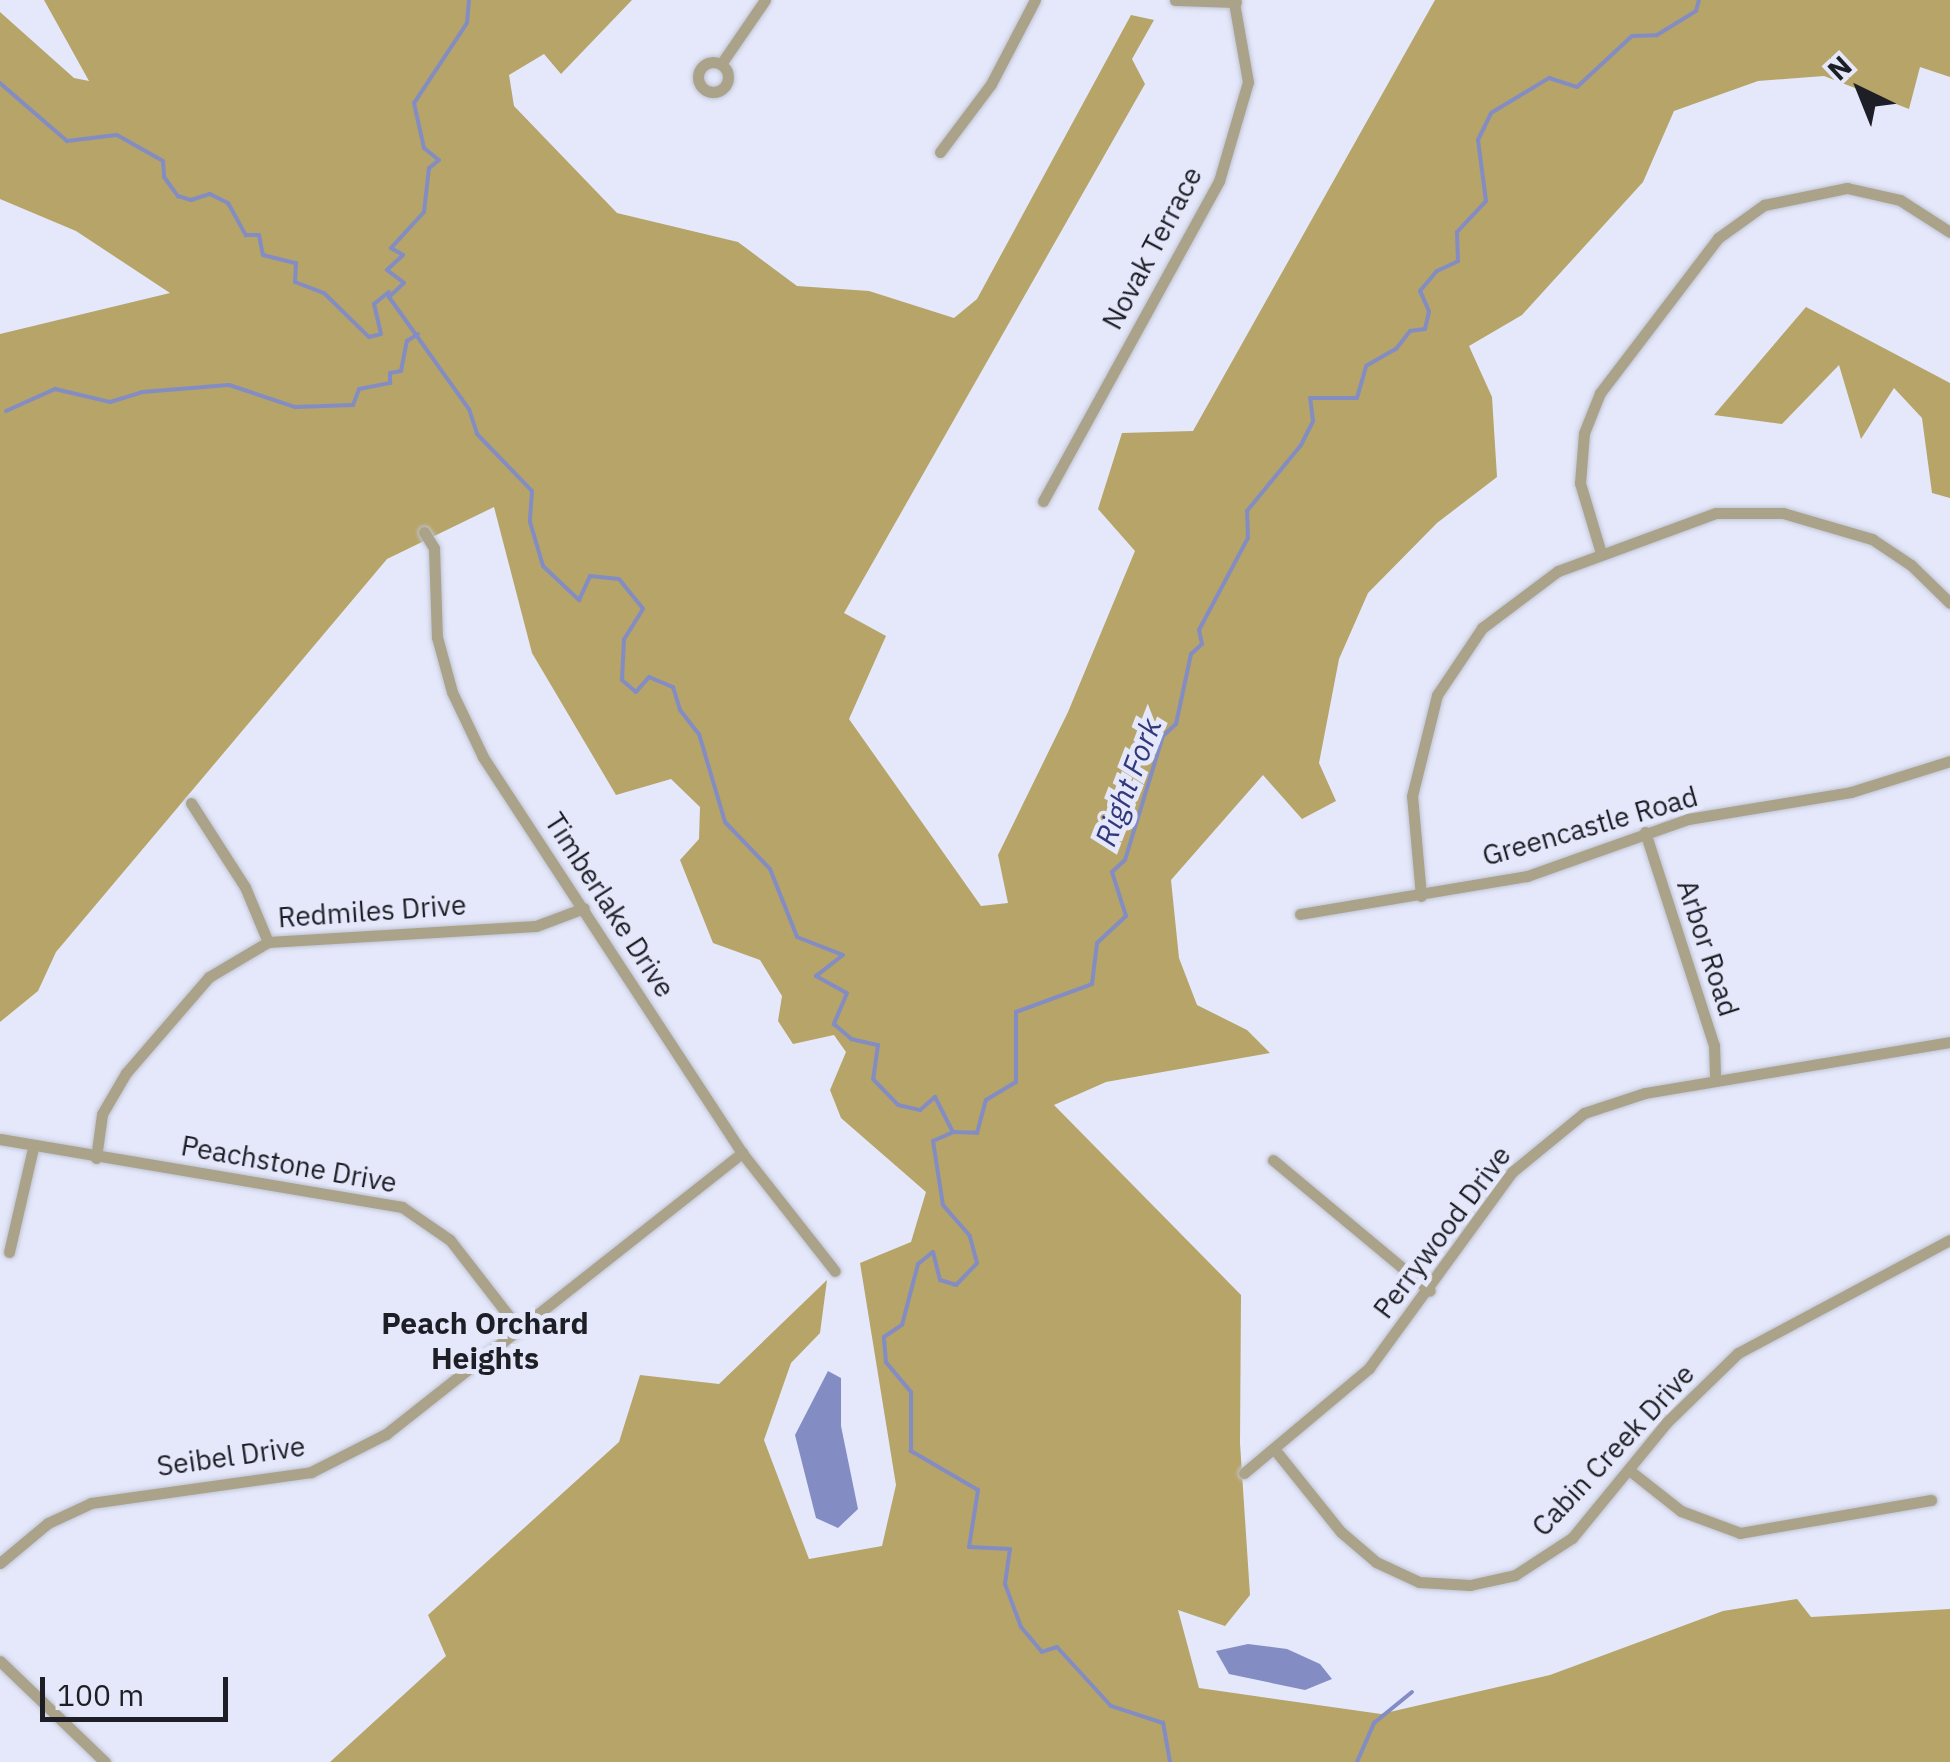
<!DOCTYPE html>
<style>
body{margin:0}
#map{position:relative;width:1950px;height:1762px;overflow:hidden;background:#e4e8fa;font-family:"IBM Plex Sans",sans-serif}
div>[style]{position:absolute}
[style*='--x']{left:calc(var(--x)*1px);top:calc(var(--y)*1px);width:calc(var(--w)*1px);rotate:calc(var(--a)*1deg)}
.forest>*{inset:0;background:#b6a468}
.water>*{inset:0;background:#838dc3}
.stream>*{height:4px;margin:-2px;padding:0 2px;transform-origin:2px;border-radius:2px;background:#838dc3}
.roads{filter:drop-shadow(0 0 2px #c0c4d4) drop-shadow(0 0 2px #c0c4d4)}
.street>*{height:11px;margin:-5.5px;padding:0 5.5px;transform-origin:5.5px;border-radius:5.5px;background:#aaa389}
.street>.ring{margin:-5.5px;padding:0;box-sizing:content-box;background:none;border:11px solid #aaa389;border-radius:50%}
span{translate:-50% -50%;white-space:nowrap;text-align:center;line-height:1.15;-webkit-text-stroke:10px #e4e8fa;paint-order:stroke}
.street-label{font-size:28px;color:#1e1f26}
.water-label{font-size:30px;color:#33387b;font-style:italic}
.neighbourhood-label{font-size:30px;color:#1e1f26;font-weight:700}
.north{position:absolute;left:1810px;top:40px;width:100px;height:100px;-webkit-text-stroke:8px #e4e8fa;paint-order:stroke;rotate:317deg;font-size:28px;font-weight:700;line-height:40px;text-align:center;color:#1e1f26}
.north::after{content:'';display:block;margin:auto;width:35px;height:45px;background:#1e1f26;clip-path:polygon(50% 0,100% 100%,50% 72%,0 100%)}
.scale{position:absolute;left:40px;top:1677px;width:188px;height:45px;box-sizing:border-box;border:5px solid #1e1f26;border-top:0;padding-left:12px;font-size:30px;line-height:35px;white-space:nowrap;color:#1e1f26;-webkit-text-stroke:8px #e4e8fa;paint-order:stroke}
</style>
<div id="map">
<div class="forest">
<i style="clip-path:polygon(44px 0,632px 0,561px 74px,544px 54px,509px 75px,514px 106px,617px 213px,738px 242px,797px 286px,869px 291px,954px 318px,977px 299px,1131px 15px,1154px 20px,1132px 59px,1145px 84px,844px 613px,886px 636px,849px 719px,981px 906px,1008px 903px,998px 855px,1068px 712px,1135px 551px,1098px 509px,1122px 433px,1193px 431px,1435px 0,1950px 0,1950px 77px,1920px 67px,1909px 109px,1824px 76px,1758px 81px,1674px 111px,1643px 182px,1522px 315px,1469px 346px,1492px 397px,1497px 477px,1437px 523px,1368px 593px,1339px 659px,1319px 763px,1336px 801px,1302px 819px,1263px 775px,1171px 880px,1179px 958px,1197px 1005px,1247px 1030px,1270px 1053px,1106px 1082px,1054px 1105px,1241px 1295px,1240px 1443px,1250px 1595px,1225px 1626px,1178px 1610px,1199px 1688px,1381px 1714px,1550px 1675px,1723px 1611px,1797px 1599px,1811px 1617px,1950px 1609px,1950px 1762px,330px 1762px,446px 1656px,428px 1615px,619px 1442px,640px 1375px,719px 1384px,827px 1280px,820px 1333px,791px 1363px,764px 1440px,809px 1559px,882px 1546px,896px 1485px,860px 1263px,911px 1242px,926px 1192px,841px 1118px,830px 1090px,846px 1052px,834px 1035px,793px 1044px,778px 1021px,782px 996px,760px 960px,713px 943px,680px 860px,699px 839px,700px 807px,671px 779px,616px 795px,532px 653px,494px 507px,387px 559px,56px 952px,38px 991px,0 1022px,0 334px,170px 293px,76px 231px,0 199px,0 12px,74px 78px,89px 81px)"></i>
<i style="clip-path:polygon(1806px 307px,1950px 383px,1950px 498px,1932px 493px,1922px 418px,1894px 388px,1861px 439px,1839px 365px,1782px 424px,1714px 415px)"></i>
</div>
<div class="water">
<i style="clip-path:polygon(828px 1371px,841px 1378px,841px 1426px,858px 1509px,838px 1528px,816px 1518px,795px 1435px)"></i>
<i style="clip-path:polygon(1248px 1644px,1287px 1649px,1320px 1664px,1332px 1679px,1305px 1690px,1229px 1674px,1216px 1651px)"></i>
</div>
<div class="stream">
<i style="--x:469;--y:0;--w:23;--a:95"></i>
<i style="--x:467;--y:23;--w:96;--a:123.5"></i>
<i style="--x:414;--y:103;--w:46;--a:77.5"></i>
<i style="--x:424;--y:148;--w:19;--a:39"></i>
<i style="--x:439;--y:160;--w:13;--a:141"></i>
<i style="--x:429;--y:168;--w:44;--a:96.5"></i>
<i style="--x:424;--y:212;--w:49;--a:132.5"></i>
<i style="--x:391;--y:248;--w:14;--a:30"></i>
<i style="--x:403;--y:255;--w:22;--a:137"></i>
<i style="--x:387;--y:270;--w:21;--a:37"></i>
<i style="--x:404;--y:283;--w:21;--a:137"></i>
<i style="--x:389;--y:297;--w:138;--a:54.5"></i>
<i style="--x:469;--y:409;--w:26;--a:72"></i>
<i style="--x:477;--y:434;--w:79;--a:46"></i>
<i style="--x:532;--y:491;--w:31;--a:94"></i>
<i style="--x:530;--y:522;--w:46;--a:73.5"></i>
<i style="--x:543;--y:566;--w:50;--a:43.4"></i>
<i style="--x:579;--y:600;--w:26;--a:-65"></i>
<i style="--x:590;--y:576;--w:29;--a:6"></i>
<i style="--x:619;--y:579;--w:38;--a:51"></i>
<i style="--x:643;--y:609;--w:36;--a:122"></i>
<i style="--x:624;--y:639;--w:41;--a:92.8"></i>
<i style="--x:622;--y:680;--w:18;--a:41"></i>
<i style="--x:636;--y:692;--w:20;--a:-49"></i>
<i style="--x:649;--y:677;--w:26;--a:23"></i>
<i style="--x:673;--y:687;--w:24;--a:73"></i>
<i style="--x:680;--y:710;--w:31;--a:52"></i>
<i style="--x:699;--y:734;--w:92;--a:73.5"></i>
<i style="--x:725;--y:822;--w:65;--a:46.2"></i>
<i style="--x:770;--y:869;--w:73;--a:68.3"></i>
<i style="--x:797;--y:937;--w:49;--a:21.4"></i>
<i style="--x:843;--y:955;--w:34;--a:142"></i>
<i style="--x:816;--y:976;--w:35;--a:29"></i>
<i style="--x:847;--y:993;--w:34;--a:113"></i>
<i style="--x:834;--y:1024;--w:23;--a:41"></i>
<i style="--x:851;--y:1039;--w:28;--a:13"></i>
<i style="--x:878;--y:1045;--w:34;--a:98"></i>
<i style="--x:873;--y:1079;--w:36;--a:46"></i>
<i style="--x:898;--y:1105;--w:23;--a:13"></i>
<i style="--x:920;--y:1110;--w:20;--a:-41"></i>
<i style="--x:935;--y:1097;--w:39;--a:63"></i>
<i style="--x:0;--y:83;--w:89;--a:40.9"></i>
<i style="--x:67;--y:141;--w:50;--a:-6.8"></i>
<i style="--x:117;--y:135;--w:53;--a:29.5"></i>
<i style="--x:163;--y:161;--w:16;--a:86"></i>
<i style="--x:164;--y:177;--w:24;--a:54"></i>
<i style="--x:178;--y:196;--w:14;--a:17"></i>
<i style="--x:191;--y:200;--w:20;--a:-18"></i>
<i style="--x:210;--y:194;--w:20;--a:27"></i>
<i style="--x:228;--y:203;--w:37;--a:61"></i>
<i style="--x:246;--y:235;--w:13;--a:0"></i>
<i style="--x:259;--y:235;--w:20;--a:79"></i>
<i style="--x:263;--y:255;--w:34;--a:14"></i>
<i style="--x:296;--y:263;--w:19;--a:93"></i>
<i style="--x:295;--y:282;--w:31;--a:21"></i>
<i style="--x:324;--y:293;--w:63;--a:44.4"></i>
<i style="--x:369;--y:337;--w:12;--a:-14"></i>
<i style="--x:381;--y:334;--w:31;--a:-103"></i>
<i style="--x:374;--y:304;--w:19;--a:-39"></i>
<i style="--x:6;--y:411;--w:54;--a:-24.2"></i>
<i style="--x:55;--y:389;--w:57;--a:13.3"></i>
<i style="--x:110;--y:402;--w:34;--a:-17"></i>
<i style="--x:142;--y:392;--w:87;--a:-4.6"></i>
<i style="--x:229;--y:385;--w:70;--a:18.4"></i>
<i style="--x:295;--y:407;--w:58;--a:-2"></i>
<i style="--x:353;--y:405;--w:17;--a:-69"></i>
<i style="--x:359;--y:389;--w:32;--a:-11"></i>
<i style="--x:390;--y:383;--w:10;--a:-90"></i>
<i style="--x:390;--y:373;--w:11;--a:-10"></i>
<i style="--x:401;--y:371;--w:31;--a:-79"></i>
<i style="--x:407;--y:341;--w:13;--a:-32"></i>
<i style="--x:1170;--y:1762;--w:40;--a:-100"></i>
<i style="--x:1163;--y:1723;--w:55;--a:-161.9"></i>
<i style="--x:1111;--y:1706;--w:80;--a:-132.5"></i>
<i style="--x:1057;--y:1647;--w:16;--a:162"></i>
<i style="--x:1042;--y:1652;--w:33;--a:-130"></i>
<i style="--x:1021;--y:1627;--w:46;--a:-110.4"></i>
<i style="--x:1005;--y:1584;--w:35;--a:-82"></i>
<i style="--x:1010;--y:1549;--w:41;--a:-177.2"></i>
<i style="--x:969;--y:1547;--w:58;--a:-81"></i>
<i style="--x:978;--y:1490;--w:78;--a:-149.8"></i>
<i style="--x:911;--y:1451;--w:59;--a:-90"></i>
<i style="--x:911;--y:1392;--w:39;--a:-130"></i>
<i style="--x:886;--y:1362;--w:25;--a:-95"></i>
<i style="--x:884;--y:1337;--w:22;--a:-34"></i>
<i style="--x:902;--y:1325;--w:63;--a:-75.3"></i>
<i style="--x:918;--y:1264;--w:19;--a:-39"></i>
<i style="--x:933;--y:1252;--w:29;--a:76"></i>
<i style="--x:940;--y:1280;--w:17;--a:17"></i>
<i style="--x:956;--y:1285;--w:30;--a:-46"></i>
<i style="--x:977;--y:1263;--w:28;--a:-105"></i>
<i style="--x:970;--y:1236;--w:41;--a:-131.1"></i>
<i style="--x:943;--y:1205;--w:65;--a:-98.9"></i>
<i style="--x:933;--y:1141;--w:22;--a:-24"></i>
<i style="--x:953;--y:1132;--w:24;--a:2"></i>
<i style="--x:977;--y:1133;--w:34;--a:-75"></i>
<i style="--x:986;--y:1100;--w:35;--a:-31"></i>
<i style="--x:1016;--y:1082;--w:70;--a:-90"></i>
<i style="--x:1016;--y:1012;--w:81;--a:-20.2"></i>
<i style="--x:1092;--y:984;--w:41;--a:-83"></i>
<i style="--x:1097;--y:943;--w:40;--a:-43"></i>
<i style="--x:1126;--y:916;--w:46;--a:-107.7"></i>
<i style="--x:1112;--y:872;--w:18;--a:-43"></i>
<i style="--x:1125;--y:860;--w:130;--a:-73"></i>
<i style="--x:1163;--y:736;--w:18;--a:-43"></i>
<i style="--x:1176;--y:724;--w:72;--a:-77.9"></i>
<i style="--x:1191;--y:654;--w:15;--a:-42"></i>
<i style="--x:1202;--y:644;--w:14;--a:-102"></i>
<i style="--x:1199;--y:630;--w:104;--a:-62"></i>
<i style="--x:1248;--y:538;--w:27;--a:-92"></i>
<i style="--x:1247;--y:511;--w:85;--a:-50.7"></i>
<i style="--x:1301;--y:445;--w:27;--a:-63"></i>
<i style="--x:1313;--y:421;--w:23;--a:-97"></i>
<i style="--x:1310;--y:398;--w:47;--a:0"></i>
<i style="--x:1357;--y:398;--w:33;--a:-74"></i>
<i style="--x:1366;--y:366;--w:34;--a:-30"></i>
<i style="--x:1396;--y:349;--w:23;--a:-52"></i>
<i style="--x:1410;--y:331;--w:15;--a:-8"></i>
<i style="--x:1425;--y:329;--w:18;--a:-77"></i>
<i style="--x:1429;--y:311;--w:22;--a:-114"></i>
<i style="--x:1420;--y:291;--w:26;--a:-50"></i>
<i style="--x:1437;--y:271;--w:23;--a:-25"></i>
<i style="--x:1458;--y:261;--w:29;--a:-92"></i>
<i style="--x:1457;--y:232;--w:42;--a:-46.9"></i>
<i style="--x:1486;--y:201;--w:62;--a:-97.5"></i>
<i style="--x:1478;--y:140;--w:30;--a:-64"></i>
<i style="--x:1491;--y:113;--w:68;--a:-31.1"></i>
<i style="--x:1549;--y:78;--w:29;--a:18"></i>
<i style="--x:1577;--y:87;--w:75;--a:-42.8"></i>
<i style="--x:1632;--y:36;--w:25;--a:-2"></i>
<i style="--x:1657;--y:35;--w:46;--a:-31.6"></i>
<i style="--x:1696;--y:11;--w:11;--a:-75"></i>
<i style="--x:1357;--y:1762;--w:43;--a:-66.4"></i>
<i style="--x:1374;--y:1723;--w:49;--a:-39.2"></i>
</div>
<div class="roads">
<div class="street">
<i style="--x:1175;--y:0;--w:61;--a:1.9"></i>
<i class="ring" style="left:698px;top:62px;width:19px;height:19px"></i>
<i style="--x:721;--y:64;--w:78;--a:-55.5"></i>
<i style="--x:940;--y:152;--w:85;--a:-53.1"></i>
<i style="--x:991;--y:84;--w:95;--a:-62.4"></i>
<i style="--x:1043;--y:501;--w:365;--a:-61.2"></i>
<i style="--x:1219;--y:181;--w:103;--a:-73.7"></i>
<i style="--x:1248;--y:82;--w:80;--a:-100"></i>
<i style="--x:424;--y:532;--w:19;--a:58"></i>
<i style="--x:434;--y:548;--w:89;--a:88.1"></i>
<i style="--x:437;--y:637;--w:57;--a:74.7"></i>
<i style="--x:452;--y:692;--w:72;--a:64.5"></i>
<i style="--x:483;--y:757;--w:473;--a:56.8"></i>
<i style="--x:742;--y:1153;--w:150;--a:51.8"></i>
<i style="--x:1601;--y:553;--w:73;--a:-106.7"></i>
<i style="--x:1580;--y:483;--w:50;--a:-85.4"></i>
<i style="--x:1584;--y:433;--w:43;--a:-68.2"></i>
<i style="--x:1600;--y:393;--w:195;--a:-52.7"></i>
<i style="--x:1718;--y:238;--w:57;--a:-35.7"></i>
<i style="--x:1764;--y:205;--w:85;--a:-11.6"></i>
<i style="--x:1847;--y:188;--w:54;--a:12.8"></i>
<i style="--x:1900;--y:200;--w:59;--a:32.6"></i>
<i style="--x:191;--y:803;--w:100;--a:57.3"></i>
<i style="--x:245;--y:887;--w:60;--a:67.3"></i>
<i style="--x:1645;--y:832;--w:224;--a:72.1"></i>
<i style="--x:1714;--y:1045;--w:35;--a:88"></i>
<i style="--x:1421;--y:896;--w:100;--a:-95.1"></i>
<i style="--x:1412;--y:796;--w:104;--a:-76.1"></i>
<i style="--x:1437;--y:695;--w:81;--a:-56.1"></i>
<i style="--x:1482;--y:628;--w:95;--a:-36.9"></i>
<i style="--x:1558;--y:571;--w:168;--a:-20.2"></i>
<i style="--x:1716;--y:513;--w:67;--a:0"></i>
<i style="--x:1783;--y:513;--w:93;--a:16.3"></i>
<i style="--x:1872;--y:539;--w:47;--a:33.7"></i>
<i style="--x:1911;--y:565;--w:54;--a:44.3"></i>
<i style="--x:1300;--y:914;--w:230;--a:-9.5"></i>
<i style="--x:1527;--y:876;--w:171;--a:-19.5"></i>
<i style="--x:1688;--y:819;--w:165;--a:-9.4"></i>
<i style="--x:1851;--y:792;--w:104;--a:-17.4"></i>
<i style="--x:0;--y:1139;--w:408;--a:9.6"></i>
<i style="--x:402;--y:1207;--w:58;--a:34.5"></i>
<i style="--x:450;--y:1240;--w:113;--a:52.2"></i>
<i style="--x:96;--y:1158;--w:44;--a:-82.2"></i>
<i style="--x:102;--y:1114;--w:48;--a:-59.7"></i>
<i style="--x:126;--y:1073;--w:127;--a:-49.2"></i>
<i style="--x:209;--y:977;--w:69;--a:-30.7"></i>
<i style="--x:268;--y:942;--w:268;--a:-3.4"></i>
<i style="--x:536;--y:926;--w:51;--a:-20.6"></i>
<i style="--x:1273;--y:1160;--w:204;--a:39.8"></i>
<i style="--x:9;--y:1252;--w:107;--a:-77"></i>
<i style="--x:1275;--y:1450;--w:105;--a:51.2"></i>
<i style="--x:1341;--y:1532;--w:46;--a:40.6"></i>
<i style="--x:1376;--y:1562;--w:47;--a:24.9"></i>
<i style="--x:1419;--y:1582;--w:51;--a:3.4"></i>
<i style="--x:1470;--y:1585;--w:46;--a:-12.5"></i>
<i style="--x:1515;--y:1575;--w:68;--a:-33"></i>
<i style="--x:1572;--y:1538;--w:150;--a:-50.7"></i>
<i style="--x:1667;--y:1422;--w:99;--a:-44.2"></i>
<i style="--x:1738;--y:1353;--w:240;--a:-28.1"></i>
<i style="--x:1629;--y:1470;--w:66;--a:38.3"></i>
<i style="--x:1681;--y:1511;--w:63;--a:20.4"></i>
<i style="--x:1740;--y:1533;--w:194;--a:-9.8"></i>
<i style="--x:1244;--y:1473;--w:163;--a:-40"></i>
<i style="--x:1369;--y:1368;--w:243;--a:-53.9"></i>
<i style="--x:1512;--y:1172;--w:93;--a:-39.3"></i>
<i style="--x:1584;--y:1113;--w:64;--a:-18.2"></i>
<i style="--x:1645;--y:1093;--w:309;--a:-9.5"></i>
<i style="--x:0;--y:1563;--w:62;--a:-39.8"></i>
<i style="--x:48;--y:1523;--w:47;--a:-24.9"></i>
<i style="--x:91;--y:1503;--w:222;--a:-8"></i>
<i style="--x:311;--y:1472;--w:84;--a:-26.9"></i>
<i style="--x:386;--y:1434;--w:454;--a:-38.3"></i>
<i style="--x:0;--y:1661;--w:146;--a:43.9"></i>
</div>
</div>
<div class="street-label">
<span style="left:1152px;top:248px;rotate:-62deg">Novak Terrace</span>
<span style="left:1590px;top:826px;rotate:-16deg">Greencastle Road</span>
<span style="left:610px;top:905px;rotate:57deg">Timberlake Drive</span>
<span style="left:372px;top:911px;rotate:-4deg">Redmiles Drive</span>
<span style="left:1708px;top:948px;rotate:72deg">Arbor Road</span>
<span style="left:289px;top:1164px;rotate:10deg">Peachstone Drive</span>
<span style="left:1442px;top:1232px;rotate:-53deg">Perrywood Drive</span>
<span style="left:1613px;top:1450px;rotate:-47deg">Cabin Creek Drive</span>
<span style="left:231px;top:1456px;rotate:-8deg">Seibel Drive</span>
</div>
<div class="water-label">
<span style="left:1128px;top:782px;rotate:-69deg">Right Fork</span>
</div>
<div class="neighbourhood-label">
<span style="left:485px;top:1340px">Peach Orchard<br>Heights</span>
</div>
<div class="north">N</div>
<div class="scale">100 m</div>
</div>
